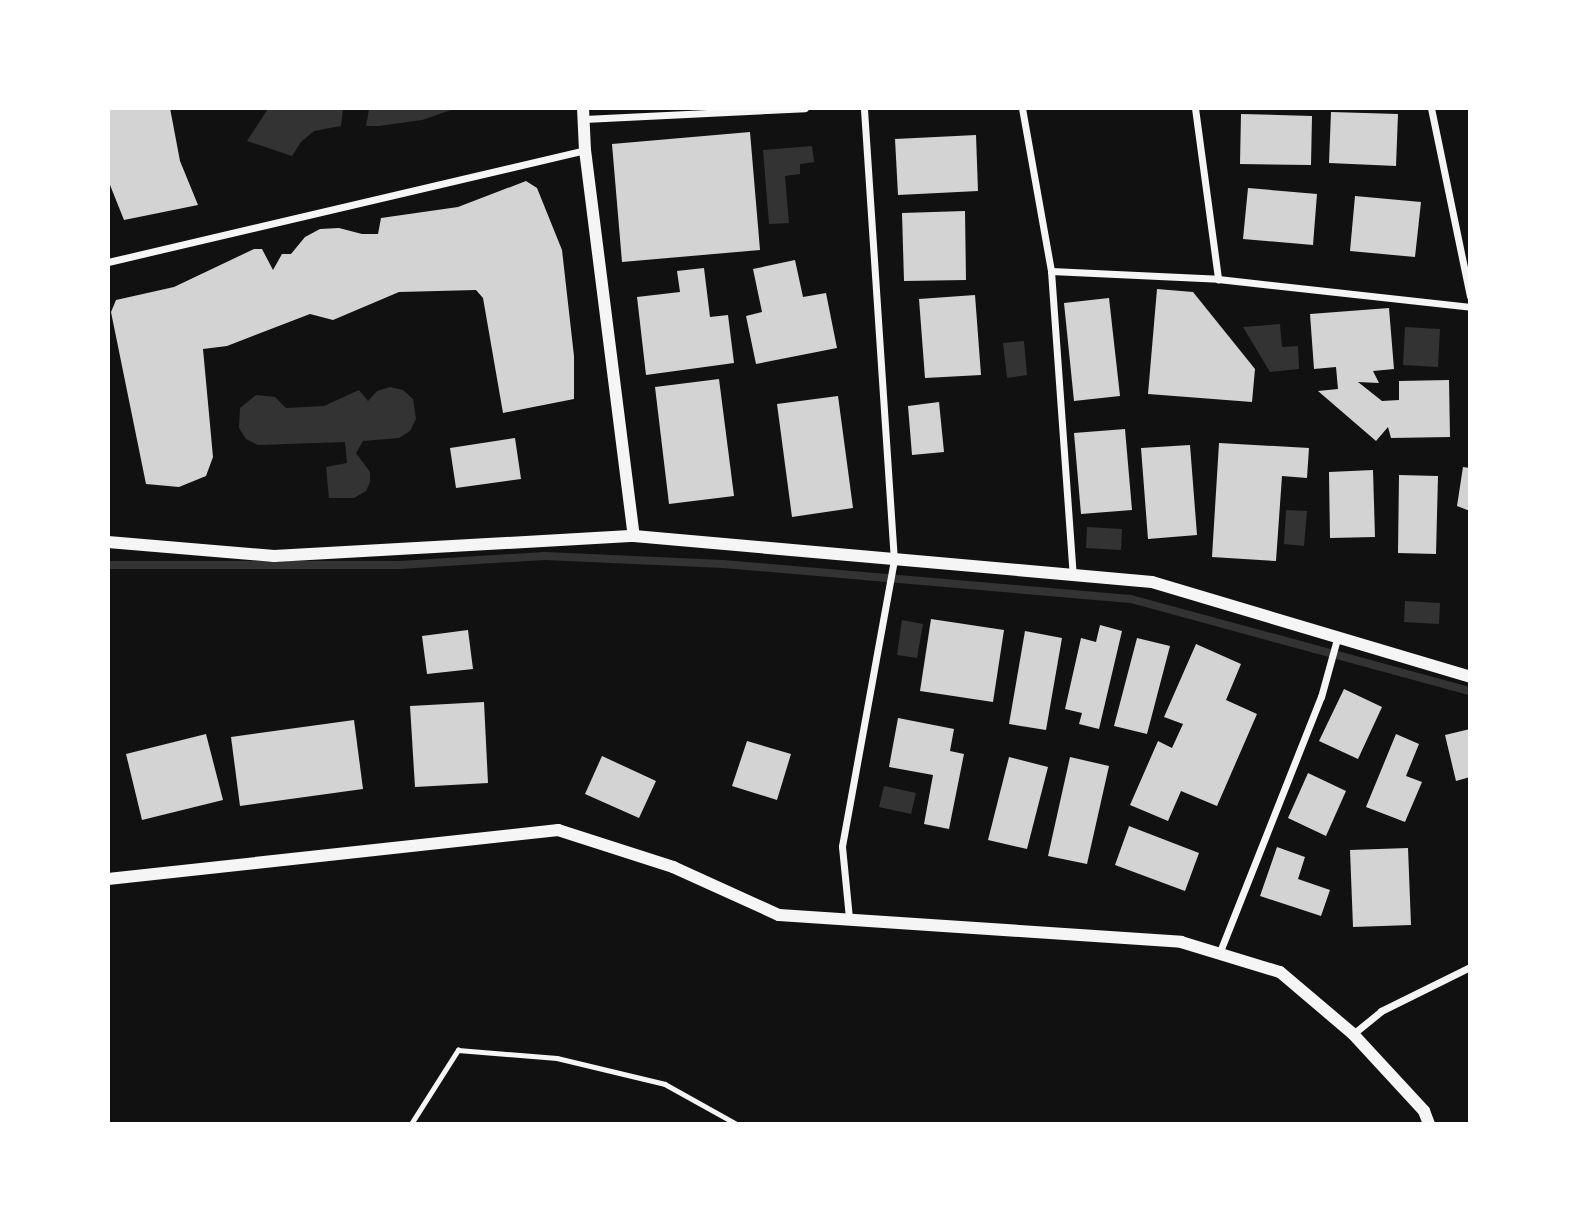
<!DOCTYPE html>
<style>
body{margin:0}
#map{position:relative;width:1578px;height:1232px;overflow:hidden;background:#111;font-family:Ubuntu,sans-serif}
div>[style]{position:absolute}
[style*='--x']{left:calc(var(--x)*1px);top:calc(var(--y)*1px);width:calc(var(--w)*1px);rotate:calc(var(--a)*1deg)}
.water>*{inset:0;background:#333}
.stream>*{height:8px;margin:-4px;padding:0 4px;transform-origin:4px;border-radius:4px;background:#333}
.building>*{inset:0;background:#d3d3d3}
.path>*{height:4.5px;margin:-2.25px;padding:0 2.25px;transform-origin:2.25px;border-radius:2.25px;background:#f5f5f5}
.minor>*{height:7px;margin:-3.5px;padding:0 3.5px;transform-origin:3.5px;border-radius:3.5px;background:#f5f5f5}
.tertiary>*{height:12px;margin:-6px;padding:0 6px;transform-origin:6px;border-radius:6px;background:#f5f5f5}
span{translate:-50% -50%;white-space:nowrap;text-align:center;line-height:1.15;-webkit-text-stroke:5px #fff;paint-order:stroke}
.frame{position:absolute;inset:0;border:110px solid #fff;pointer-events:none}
</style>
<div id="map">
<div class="water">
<i style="clip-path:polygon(268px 109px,343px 109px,341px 126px,314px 131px,301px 142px,292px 156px,247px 141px)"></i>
<i style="clip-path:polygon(369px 109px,369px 108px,454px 109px,422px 120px,379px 126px,366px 126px)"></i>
<i style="clip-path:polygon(812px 146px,814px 162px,800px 164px,800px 174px,785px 176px,789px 223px,769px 224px,763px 150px)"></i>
<i style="clip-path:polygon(1280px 324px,1282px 347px,1298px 346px,1299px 369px,1270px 372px,1243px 327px)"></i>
<i style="clip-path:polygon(1405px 327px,1440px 329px,1438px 367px,1403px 365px)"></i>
<i style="clip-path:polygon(1024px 341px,1027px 375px,1007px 378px,1003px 343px)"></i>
<i style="clip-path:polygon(390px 387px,403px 390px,413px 399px,416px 419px,410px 431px,399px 438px,363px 441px,356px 453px,370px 472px,370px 482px,366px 491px,354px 498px,329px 498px,326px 467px,347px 463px,345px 442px,258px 445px,246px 439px,239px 428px,240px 408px,256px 395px,275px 397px,286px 408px,324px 406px,359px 390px,368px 401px,377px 391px)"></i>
<i style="clip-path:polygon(1286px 510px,1307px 511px,1304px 546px,1284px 544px)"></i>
<i style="clip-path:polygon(1087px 527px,1122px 529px,1121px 550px,1086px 548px)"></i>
<i style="clip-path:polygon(1405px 601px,1440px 603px,1439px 624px,1404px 622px)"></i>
<i style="clip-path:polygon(902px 620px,923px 624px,917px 658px,897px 655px)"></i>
<i style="clip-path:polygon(884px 786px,916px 793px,911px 814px,879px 807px)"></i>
</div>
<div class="stream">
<i style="--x:108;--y:565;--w:292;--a:0"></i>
<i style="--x:400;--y:565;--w:145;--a:-3.6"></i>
<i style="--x:545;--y:556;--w:178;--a:2.6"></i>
<i style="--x:723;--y:564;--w:409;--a:4.9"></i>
<i style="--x:1131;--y:599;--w:351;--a:15.2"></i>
</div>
<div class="building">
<i style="clip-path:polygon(108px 108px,170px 108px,180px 161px,198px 205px,124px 220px,108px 180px)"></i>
<i style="clip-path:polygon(1331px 112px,1398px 114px,1396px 166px,1329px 163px)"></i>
<i style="clip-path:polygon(1241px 114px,1312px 116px,1311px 165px,1240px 164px)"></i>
<i style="clip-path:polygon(750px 132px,760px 250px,622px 262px,612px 144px)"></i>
<i style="clip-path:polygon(976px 135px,978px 191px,898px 195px,895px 139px)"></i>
<i style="clip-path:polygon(526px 181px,537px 188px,562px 250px,574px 356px,574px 399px,503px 413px,483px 298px,476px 290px,399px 292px,333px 320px,310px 314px,227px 346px,203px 349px,213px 457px,206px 476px,179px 487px,146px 484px,111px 312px,116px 300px,174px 287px,254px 249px,262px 249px,273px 270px,282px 254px,291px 254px,305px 237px,320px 229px,339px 228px,362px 234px,378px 234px,381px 218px,458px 207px)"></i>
<i style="clip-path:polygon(1248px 188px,1317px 194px,1313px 245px,1243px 239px)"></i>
<i style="clip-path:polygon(1355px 196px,1421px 202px,1415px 257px,1350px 251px)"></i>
<i style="clip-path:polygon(965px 211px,966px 280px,904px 281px,902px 213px)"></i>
<i style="clip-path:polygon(795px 260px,803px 297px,826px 293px,837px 348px,756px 364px,746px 316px,762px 312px,753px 269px)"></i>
<i style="clip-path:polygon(704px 268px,710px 317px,728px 315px,734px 363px,646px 375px,637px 297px,680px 292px,677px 271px)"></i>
<i style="clip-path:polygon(1157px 289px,1193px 292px,1255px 369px,1252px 402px,1148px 394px)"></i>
<i style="clip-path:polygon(975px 295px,981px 375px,925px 378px,919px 299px)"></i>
<i style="clip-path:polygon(1109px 298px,1120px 396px,1074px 401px,1064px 303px)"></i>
<i style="clip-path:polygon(1389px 308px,1394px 369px,1373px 371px,1379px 383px,1358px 382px,1382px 401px,1399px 400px,1399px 381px,1449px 380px,1450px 437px,1391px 438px,1388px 427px,1376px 441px,1318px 391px,1338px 389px,1336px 367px,1314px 369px,1310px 314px)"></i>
<i style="clip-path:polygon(719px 379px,734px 496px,669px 504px,655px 387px)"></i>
<i style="clip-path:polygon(838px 396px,853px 508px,792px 517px,777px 404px)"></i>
<i style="clip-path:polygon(939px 402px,944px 452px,912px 455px,908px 406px)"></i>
<i style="clip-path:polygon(1125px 429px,1132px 510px,1081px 514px,1074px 433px)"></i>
<i style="clip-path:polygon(515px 438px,521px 479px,456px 488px,450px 448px)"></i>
<i style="clip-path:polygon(1219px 443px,1309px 448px,1307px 478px,1282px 476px,1276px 561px,1212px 557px)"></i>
<i style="clip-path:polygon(1190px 445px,1197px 535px,1148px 539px,1141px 448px)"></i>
<i style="clip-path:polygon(1463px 467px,1470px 468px,1470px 511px,1457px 506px)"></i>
<i style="clip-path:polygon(1373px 470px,1375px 537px,1330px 538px,1329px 472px)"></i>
<i style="clip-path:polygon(1399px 475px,1438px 476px,1436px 554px,1398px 553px)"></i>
<i style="clip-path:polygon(931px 619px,1004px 630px,993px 702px,920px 691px)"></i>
<i style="clip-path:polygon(1100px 625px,1122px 631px,1099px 729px,1079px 724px,1082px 713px,1065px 709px,1081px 638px,1096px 642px)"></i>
<i style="clip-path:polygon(468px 630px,473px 669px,427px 674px,422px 636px)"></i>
<i style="clip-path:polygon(1025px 631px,1062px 638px,1046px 730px,1009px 724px)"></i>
<i style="clip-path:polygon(1137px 638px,1170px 646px,1147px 734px,1114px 726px)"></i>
<i style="clip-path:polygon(1196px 644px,1241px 664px,1226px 700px,1257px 714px,1217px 806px,1181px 791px,1168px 821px,1130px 805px,1158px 741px,1172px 748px,1183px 724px,1164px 717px)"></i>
<i style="clip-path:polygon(1344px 689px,1382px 707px,1358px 759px,1319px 741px)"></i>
<i style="clip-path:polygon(484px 702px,488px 783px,415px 787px,410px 706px)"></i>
<i style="clip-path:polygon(898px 718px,954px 729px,950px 751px,964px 754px,949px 829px,924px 824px,933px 775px,889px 767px)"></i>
<i style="clip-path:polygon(354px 720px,363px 789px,240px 806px,231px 737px)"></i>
<i style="clip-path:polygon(1470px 729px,1470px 777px,1456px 781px,1445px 735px)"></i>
<i style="clip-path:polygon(206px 734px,223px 800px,142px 820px,126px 754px)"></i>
<i style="clip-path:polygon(1396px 734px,1419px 744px,1406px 776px,1422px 782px,1405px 822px,1366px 807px)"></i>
<i style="clip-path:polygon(747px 741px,791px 754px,777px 800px,732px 786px)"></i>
<i style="clip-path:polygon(602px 756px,656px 781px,639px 818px,585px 794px)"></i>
<i style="clip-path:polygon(1009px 757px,1048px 767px,1027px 849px,988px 840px)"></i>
<i style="clip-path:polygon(1070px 757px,1109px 766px,1087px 864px,1048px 856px)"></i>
<i style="clip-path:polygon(1308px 773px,1346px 791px,1326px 836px,1288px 818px)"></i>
<i style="clip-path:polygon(1129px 826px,1199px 853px,1185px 891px,1115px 865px)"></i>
<i style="clip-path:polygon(1277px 847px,1305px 857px,1298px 879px,1330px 890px,1321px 916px,1260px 896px)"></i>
<i style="clip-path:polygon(1408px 848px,1411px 925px,1353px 927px,1350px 850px)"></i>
</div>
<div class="path">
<i style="--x:411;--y:1124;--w:88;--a:-57.6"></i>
<i style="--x:458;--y:1050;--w:99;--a:4.6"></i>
<i style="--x:557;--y:1058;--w:111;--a:13.5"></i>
<i style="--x:665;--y:1084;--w:82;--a:29.1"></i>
</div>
<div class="minor">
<i style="--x:1022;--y:108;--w:166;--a:79.9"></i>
<i style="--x:1051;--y:271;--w:305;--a:85.9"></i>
<i style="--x:1195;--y:108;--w:173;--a:82.3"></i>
<i style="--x:1431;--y:108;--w:192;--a:78.3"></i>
<i style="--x:584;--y:119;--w:221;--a:-2.8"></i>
<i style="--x:108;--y:262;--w:490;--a:-13.2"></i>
<i style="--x:1051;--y:271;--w:167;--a:2.7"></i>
<i style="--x:1218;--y:279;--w:254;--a:6.3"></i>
<i style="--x:849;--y:918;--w:72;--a:-95.6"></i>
<i style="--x:842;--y:846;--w:290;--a:-79.7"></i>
<i style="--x:894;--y:561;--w:454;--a:-93.8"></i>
<i style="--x:1219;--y:954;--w:277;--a:-68.4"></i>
<i style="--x:1321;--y:697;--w:60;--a:-74.6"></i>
<i style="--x:1353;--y:1034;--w:36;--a:-39"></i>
<i style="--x:1381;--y:1011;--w:99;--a:-26.3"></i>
</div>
<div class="tertiary">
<i style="--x:583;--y:108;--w:42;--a:87.3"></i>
<i style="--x:585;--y:150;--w:389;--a:82.8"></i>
<i style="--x:108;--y:542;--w:167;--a:4.8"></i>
<i style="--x:274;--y:556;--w:361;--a:-3.2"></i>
<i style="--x:634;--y:536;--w:520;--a:5.07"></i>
<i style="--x:1152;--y:582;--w:332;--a:16.6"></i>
<i style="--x:108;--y:879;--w:453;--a:-6.2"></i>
<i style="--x:558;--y:830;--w:121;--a:17.8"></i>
<i style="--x:673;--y:867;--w:116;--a:24.4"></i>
<i style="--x:779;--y:915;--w:403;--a:3.8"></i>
<i style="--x:1181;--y:942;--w:103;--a:16.9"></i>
<i style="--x:1280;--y:972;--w:96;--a:40.3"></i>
<i style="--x:1353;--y:1034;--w:105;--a:47.3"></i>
<i style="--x:1424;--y:1111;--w:14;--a:69"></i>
</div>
<div class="frame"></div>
</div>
